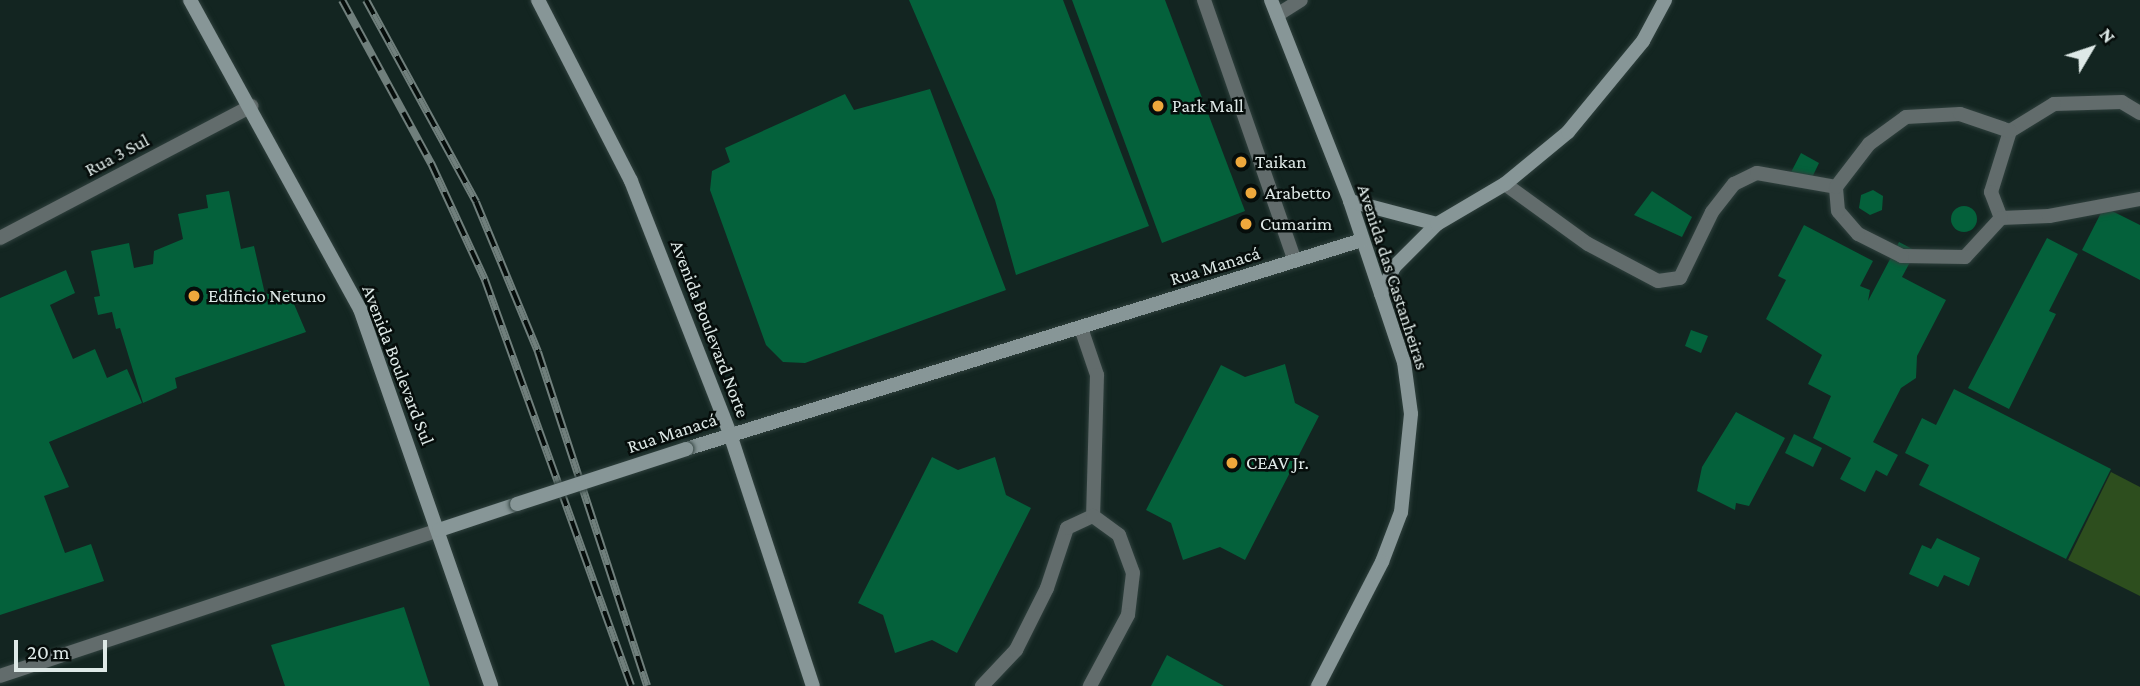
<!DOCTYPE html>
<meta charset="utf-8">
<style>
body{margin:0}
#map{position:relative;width:2140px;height:686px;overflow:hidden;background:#132521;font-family:"Crimson Pro",serif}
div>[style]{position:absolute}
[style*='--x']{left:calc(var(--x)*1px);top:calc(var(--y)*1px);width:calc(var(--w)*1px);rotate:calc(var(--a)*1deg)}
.green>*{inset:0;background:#2d4e1e}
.building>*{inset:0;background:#04613b}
.round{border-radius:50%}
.roads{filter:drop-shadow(0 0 2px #2f403d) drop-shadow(0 0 2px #2f403d)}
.lane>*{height:14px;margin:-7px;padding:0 7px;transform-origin:7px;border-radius:7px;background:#626c6c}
.street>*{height:14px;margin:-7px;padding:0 7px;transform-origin:7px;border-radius:7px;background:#626c6c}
.secondary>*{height:14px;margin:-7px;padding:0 7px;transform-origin:7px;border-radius:7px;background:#879697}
.rail>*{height:8px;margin-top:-4px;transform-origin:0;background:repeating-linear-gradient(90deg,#060d0b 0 16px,#707f7c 0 32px);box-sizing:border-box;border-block:2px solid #707f7c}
.bridges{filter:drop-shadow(0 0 2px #2f403d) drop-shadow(0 0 2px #2f403d)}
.secondary-bridge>*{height:14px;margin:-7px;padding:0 7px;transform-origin:7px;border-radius:7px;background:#879697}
.dots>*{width:19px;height:19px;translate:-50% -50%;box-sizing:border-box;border:4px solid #060d0b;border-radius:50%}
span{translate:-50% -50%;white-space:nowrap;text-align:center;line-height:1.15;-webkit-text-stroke:5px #060d0b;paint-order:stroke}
.poi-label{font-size:19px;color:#dee9e7}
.left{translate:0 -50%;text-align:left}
.street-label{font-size:19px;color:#dee9e7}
.north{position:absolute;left:2056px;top:14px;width:70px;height:70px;-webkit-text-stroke:5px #060d0b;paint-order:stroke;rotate:51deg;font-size:19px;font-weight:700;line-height:28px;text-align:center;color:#dee9e7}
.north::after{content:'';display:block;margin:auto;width:24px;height:32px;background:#dee9e7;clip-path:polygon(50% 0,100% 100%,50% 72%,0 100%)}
.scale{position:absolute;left:14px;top:640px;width:93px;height:32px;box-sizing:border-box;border:4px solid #dee9e7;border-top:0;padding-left:9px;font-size:21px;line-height:24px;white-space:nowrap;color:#dee9e7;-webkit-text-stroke:5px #060d0b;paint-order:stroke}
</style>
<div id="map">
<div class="green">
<i style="clip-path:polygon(2111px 472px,2140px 487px,2140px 596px,2068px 560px)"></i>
</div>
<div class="building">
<i style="clip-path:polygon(909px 0,1063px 0,1149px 226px,1016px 275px,995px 200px)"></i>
<i style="clip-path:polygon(1072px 0,1165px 0,1245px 211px,1162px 243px)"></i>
<i style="clip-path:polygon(930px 89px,1006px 290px,805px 363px,783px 362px,766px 345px,710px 190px,712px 171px,730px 162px,725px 148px,845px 94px,854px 110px)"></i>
<i style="clip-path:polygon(1801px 153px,1819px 163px,1808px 186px,1789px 176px)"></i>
<i style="clip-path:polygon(1873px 190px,1883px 196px,1882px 210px,1870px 215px,1859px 208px,1861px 195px)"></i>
<i style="clip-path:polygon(229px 191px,241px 249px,254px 246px,265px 294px,288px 290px,306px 332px,175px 378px,177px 388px,143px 403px,120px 328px,116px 329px,112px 312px,98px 315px,94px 297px,100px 296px,91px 251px,129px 243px,134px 268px,153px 264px,154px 251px,183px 239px,178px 214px,208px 208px,206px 195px)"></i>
<i style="clip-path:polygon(1652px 191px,1692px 217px,1682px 237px,1634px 215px)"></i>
<i class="round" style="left:1951px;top:206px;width:26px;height:26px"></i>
<i style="clip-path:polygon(2104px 207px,2140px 225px,2140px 280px,2082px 250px)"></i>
<i style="clip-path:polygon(1804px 225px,1873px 261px,1860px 286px,1870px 290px,1868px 301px,1899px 242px,1916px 251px,1902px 277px,1946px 300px,1917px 356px,1916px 378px,1901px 388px,1873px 442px,1898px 455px,1887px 476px,1876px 470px,1865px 492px,1840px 479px,1851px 458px,1813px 438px,1831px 396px,1808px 384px,1822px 355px,1766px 319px,1786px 280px,1778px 276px)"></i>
<i style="clip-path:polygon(2047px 238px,2078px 254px,2049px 311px,2056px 314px,2009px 409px,1968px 388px)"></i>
<i style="clip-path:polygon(66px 270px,75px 293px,50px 305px,73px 359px,95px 349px,107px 378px,127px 369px,142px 403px,49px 442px,69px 487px,44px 496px,65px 553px,91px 544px,104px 581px,0 615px,0 298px)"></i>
<i style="clip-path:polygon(1691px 330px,1708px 336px,1701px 353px,1685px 346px)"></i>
<i style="clip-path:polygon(1285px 364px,1295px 403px,1319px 416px,1245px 560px,1220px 547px,1183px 560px,1171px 523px,1146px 510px,1221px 365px,1245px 377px)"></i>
<i style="clip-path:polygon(1954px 389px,2111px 469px,2066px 559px,1919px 485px,1929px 465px,1905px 453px,1922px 418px,1936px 425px)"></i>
<i style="clip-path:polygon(1736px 412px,1785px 438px,1749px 506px,1736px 503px,1735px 510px,1697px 491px,1702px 467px)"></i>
<i style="clip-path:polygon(1794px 434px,1822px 448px,1813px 467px,1785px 453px)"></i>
<i style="clip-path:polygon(932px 457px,958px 470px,995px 457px,1006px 495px,1031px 508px,957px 653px,932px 640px,895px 653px,883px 615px,858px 603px)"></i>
<i style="clip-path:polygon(1937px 538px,1980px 558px,1969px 586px,1944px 575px,1938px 587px,1909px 574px,1922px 545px,1931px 549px)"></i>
<i style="clip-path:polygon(404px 607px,430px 686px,285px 686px,271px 645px)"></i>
<i style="clip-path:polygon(1167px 655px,1224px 686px,1151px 686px)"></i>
</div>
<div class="roads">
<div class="lane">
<i style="--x:1204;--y:0;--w:276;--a:70.8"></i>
<i style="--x:1277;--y:15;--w:28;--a:-32"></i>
<i style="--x:2140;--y:113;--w:21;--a:-149"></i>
<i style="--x:2122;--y:102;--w:68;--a:178.3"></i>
<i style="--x:2054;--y:104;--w:52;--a:148.5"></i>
<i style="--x:2010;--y:131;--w:64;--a:107.3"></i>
<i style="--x:1991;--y:192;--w:28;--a:69"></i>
<i style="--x:2001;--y:218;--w:48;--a:-2.4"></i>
<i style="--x:2049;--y:216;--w:93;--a:-10.6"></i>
<i style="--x:1505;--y:184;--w:102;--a:35.9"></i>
<i style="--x:1588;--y:244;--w:79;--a:27.9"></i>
<i style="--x:1658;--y:281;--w:22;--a:-8"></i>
<i style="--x:1680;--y:278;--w:73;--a:-64.1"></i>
<i style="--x:1712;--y:212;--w:36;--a:-52"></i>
<i style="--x:1734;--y:184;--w:25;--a:-26"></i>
<i style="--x:1757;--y:173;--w:80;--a:10"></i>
<i style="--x:2001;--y:218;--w:53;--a:132.7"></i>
<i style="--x:1965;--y:257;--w:63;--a:-179.1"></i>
<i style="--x:1902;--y:256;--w:49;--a:-153.4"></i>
<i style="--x:1858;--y:234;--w:30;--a:-131"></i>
<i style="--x:1838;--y:211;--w:24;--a:-95"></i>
<i style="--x:1836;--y:187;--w:54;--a:-52.5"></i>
<i style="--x:1869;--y:144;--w:46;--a:-36.1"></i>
<i style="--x:1906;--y:117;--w:54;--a:-3.2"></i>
<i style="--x:1960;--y:114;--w:53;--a:18.8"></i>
<i style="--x:1081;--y:328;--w:50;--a:71.2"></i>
<i style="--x:1097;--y:375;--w:141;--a:91.6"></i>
<i style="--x:982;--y:686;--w:50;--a:-46.6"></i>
<i style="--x:1016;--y:650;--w:69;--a:-63.4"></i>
<i style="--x:1047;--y:588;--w:63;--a:-71.6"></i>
<i style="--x:1067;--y:528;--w:29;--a:-25"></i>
<i style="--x:1093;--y:516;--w:32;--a:36"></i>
<i style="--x:1119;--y:535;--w:40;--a:69.8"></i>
<i style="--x:1133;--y:573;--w:42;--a:96.8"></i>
<i style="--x:1128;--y:615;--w:81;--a:118.2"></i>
</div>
<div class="street">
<i style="--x:0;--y:238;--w:284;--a:-27.7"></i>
<i style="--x:0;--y:676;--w:463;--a:-18.4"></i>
</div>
<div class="secondary">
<i style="--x:190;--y:0;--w:353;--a:61.2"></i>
<i style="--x:360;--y:309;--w:399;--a:70.8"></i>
<i style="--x:538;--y:0;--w:203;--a:62.8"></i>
<i style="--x:631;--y:181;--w:272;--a:68.6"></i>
<i style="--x:730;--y:434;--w:265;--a:71.8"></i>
<i style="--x:1271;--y:0;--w:216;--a:68.5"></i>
<i style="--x:1350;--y:201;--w:170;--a:71.5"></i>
<i style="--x:1404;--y:362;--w:52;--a:82.3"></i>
<i style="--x:1411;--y:414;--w:99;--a:95.8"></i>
<i style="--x:1401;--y:512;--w:53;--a:110.8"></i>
<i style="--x:1382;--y:562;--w:140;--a:117.3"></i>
<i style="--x:1350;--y:201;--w:90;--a:14.8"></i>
<i style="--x:1381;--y:294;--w:30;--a:-64"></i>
<i style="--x:1394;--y:267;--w:61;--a:-45"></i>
<i style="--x:1437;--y:224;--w:79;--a:-30.5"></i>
<i style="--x:1505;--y:184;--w:82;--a:-39.5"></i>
<i style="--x:1568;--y:132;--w:118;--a:-50.5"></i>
<i style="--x:1643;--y:41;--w:47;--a:-61.8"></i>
<i style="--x:686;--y:449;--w:708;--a:-17.18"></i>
<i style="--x:439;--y:530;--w:82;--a:-18.4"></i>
</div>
</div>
<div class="rail">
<i style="--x:342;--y:0;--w:186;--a:61.4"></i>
<i style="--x:431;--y:163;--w:129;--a:65.2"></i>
<i style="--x:485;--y:280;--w:431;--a:70.2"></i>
<i style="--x:366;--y:0;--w:230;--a:61.4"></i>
<i style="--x:476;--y:202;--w:162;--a:67.5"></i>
<i style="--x:538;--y:352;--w:351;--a:71.9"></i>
</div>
<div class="bridges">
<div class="secondary-bridge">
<i style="--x:517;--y:504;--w:178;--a:-18"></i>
</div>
</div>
<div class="dots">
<i style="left:1158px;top:106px;background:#eea83c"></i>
<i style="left:1241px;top:162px;background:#eea83c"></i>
<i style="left:1251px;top:193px;background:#eea83c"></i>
<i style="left:1246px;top:224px;background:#eea83c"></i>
<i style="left:194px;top:296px;background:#eea83c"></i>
<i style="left:1232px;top:463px;background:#eea83c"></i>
</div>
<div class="poi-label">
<span class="left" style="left:1172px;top:106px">Park Mall</span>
<span class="left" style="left:1255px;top:162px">Taikan</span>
<span class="left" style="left:1265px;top:193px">Arabetto</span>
<span class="left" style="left:1260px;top:224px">Cumarim</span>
<span class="left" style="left:208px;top:296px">Edificio Netuno</span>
<span class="left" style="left:1246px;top:463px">CEAV Jr.</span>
</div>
<div class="street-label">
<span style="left:117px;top:155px;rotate:-28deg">Rua 3 Sul</span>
<span style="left:1215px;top:266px;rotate:-17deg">Rua Manacá</span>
<span style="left:1393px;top:277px;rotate:72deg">Avenida das Castanheiras</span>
<span style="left:710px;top:329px;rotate:69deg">Avenida Boulevard Norte</span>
<span style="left:398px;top:365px;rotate:69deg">Avenida Boulevard Sul</span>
<span style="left:672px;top:433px;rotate:-18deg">Rua Manacá</span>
</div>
<div class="north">N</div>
<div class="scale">20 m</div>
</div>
